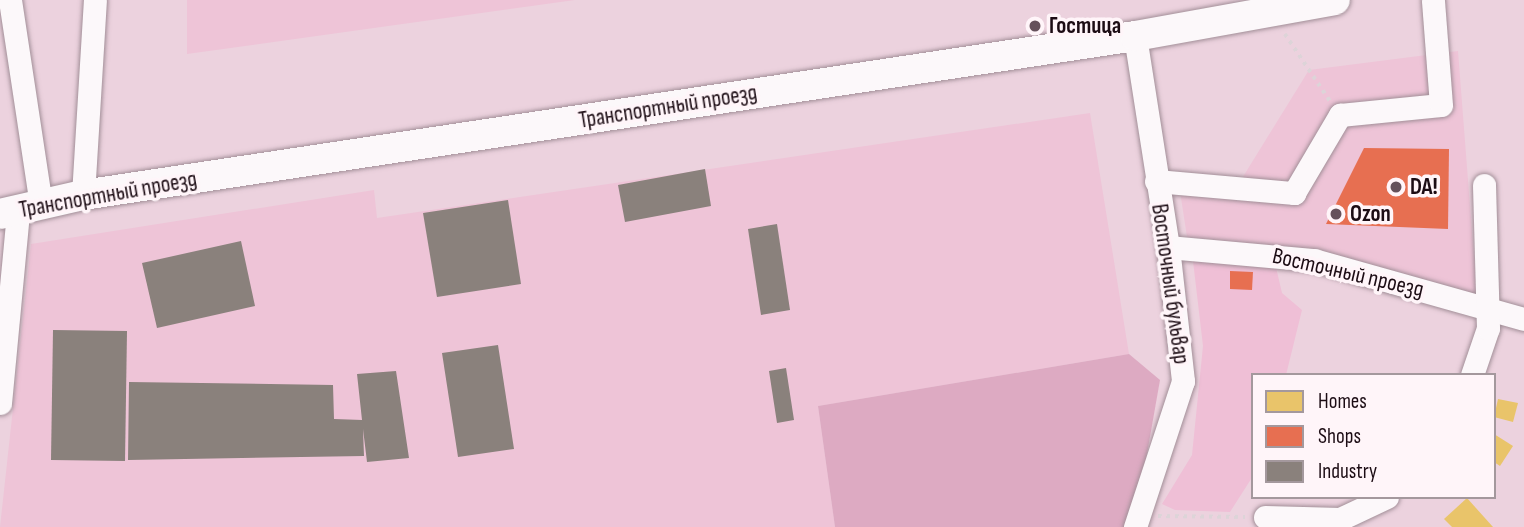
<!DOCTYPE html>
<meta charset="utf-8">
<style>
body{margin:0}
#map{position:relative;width:1524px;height:527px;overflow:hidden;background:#ecd2de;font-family:"Sofia Sans Condensed",sans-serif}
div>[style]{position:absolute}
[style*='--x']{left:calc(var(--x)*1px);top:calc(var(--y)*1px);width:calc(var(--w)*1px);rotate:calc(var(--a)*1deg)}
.built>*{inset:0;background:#eec4d7}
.green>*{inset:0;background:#efbfd6}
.forest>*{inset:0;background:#ddaac2}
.homes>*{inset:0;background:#e9c46a}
.shops>*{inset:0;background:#e76f51}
.industry>*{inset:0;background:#8a817c}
.path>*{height:3.5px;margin-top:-1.75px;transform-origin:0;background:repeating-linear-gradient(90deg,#ddd4d8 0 3.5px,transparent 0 8.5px)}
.roads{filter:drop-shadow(0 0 2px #a28f98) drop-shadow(0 0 2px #a28f98)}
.minor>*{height:23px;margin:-11.5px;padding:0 11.5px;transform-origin:11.5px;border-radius:11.5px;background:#fcf8fa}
.major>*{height:30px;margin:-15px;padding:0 15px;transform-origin:15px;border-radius:15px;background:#fcf8fa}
.dots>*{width:19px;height:19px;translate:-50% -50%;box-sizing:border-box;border:4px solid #fff5f9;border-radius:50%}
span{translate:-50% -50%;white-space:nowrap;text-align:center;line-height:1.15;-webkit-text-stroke:7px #fff5f9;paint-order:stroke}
.poi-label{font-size:23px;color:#1c0c14;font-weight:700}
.left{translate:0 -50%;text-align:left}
.street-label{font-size:23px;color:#1c0c14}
.legend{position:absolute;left:1251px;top:373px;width:245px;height:126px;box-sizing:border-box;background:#fff5f9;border:2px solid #a4989d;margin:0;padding:9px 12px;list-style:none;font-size:21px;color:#1c0c14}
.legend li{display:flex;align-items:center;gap:14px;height:35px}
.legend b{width:35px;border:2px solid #a4989d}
</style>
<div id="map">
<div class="built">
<i style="clip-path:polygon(187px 0,575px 0,187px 54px)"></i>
<i style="clip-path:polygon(1458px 51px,1477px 296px,1325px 252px,1187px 237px,1177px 172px,1241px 180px,1309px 70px)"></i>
<i style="clip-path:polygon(1090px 113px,1129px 354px,818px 406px,835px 527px,0 527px,31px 244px,374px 190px,377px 218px)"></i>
</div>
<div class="green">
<i style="clip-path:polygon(1193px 261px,1275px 263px,1282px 293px,1302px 310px,1286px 375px,1253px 375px,1253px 476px,1230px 512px,1175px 510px,1162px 504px,1192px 455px,1203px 346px)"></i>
</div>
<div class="forest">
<i style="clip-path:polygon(1129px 354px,1160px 380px,1142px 482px,1126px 527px,835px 527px,818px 406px)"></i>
</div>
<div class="homes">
<i style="clip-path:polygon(1498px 399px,1518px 403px,1513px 422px,1494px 417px)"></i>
<i style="clip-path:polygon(1494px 434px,1513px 446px,1500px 466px,1494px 462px)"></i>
<i style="clip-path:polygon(1467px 498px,1493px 527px,1452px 527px,1444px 519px)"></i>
</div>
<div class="shops">
<i style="clip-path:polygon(1364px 148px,1449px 149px,1448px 229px,1326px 224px)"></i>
<i style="clip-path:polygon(1230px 271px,1253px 272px,1252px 290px,1230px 289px)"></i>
</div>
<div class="industry">
<i style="clip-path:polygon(705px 169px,711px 206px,625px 222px,618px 185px)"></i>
<i style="clip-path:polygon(508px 200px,521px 284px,437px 297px,423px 213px)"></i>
<i style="clip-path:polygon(777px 224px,790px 310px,761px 315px,748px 229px)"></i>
<i style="clip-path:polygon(241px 241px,255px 306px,157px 328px,142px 263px)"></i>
<i style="clip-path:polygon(53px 330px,127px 331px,125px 461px,51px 460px)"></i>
<i style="clip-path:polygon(498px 345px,514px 449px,458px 457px,442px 353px)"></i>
<i style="clip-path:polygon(786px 368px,794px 420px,777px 423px,769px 371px)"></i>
<i style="clip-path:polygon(396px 371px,409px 458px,367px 462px,363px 429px,364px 456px,128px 460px,129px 382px,333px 385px,334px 419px,362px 420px,357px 374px)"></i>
</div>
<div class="path">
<i style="--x:1285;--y:34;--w:81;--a:56.1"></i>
<i style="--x:1158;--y:516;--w:87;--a:0.7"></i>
</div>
<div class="roads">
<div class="minor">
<i style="--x:10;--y:0;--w:206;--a:81.4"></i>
<i style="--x:1135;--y:36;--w:214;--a:81.1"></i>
<i style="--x:1168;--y:247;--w:135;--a:83.6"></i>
<i style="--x:1183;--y:381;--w:154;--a:108.2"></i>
<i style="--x:1156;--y:181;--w:139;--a:5"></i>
<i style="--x:1294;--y:193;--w:91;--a:-59.5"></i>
<i style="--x:1340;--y:115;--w:101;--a:-5.7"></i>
<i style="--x:1441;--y:105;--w:105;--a:-94.4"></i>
<i style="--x:83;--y:195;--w:195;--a:-86.5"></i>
<i style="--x:1168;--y:247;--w:147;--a:5.1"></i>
<i style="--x:1314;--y:260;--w:218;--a:15.7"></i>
<i style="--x:1472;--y:375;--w:50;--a:-71.2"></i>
<i style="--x:1488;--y:328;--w:143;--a:-91.6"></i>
<i style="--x:0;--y:403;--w:193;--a:-84.6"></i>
<i style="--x:1265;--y:517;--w:75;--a:1.5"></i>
<i style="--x:1340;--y:519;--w:52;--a:-25.1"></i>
</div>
<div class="major">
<i style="--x:0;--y:214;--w:85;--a:-12.9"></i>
<i style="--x:83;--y:195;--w:1064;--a:-8.59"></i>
<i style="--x:1135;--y:36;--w:203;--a:-10.2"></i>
</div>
</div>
<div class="dots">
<i style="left:1035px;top:26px;background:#65515b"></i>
<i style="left:1396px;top:187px;background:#65515b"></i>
<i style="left:1336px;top:214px;background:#65515b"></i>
</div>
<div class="poi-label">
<span class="left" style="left:1049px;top:26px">Гостица</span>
<span class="left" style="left:1410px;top:187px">DA!</span>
<span class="left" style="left:1350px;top:214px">Ozon</span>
</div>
<div class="street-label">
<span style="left:668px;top:107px;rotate:-9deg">Транспортный проезд</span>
<span style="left:108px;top:195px;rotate:-10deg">Транспортный проезд</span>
<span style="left:1348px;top:273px;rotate:13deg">Восточный проезд</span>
<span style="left:1170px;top:284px;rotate:82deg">Восточный бульвар</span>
</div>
<ul class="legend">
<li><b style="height:19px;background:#e9c46a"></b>Homes</li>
<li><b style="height:19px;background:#e76f51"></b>Shops</li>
<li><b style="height:19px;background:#8a817c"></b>Industry</li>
</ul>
</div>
